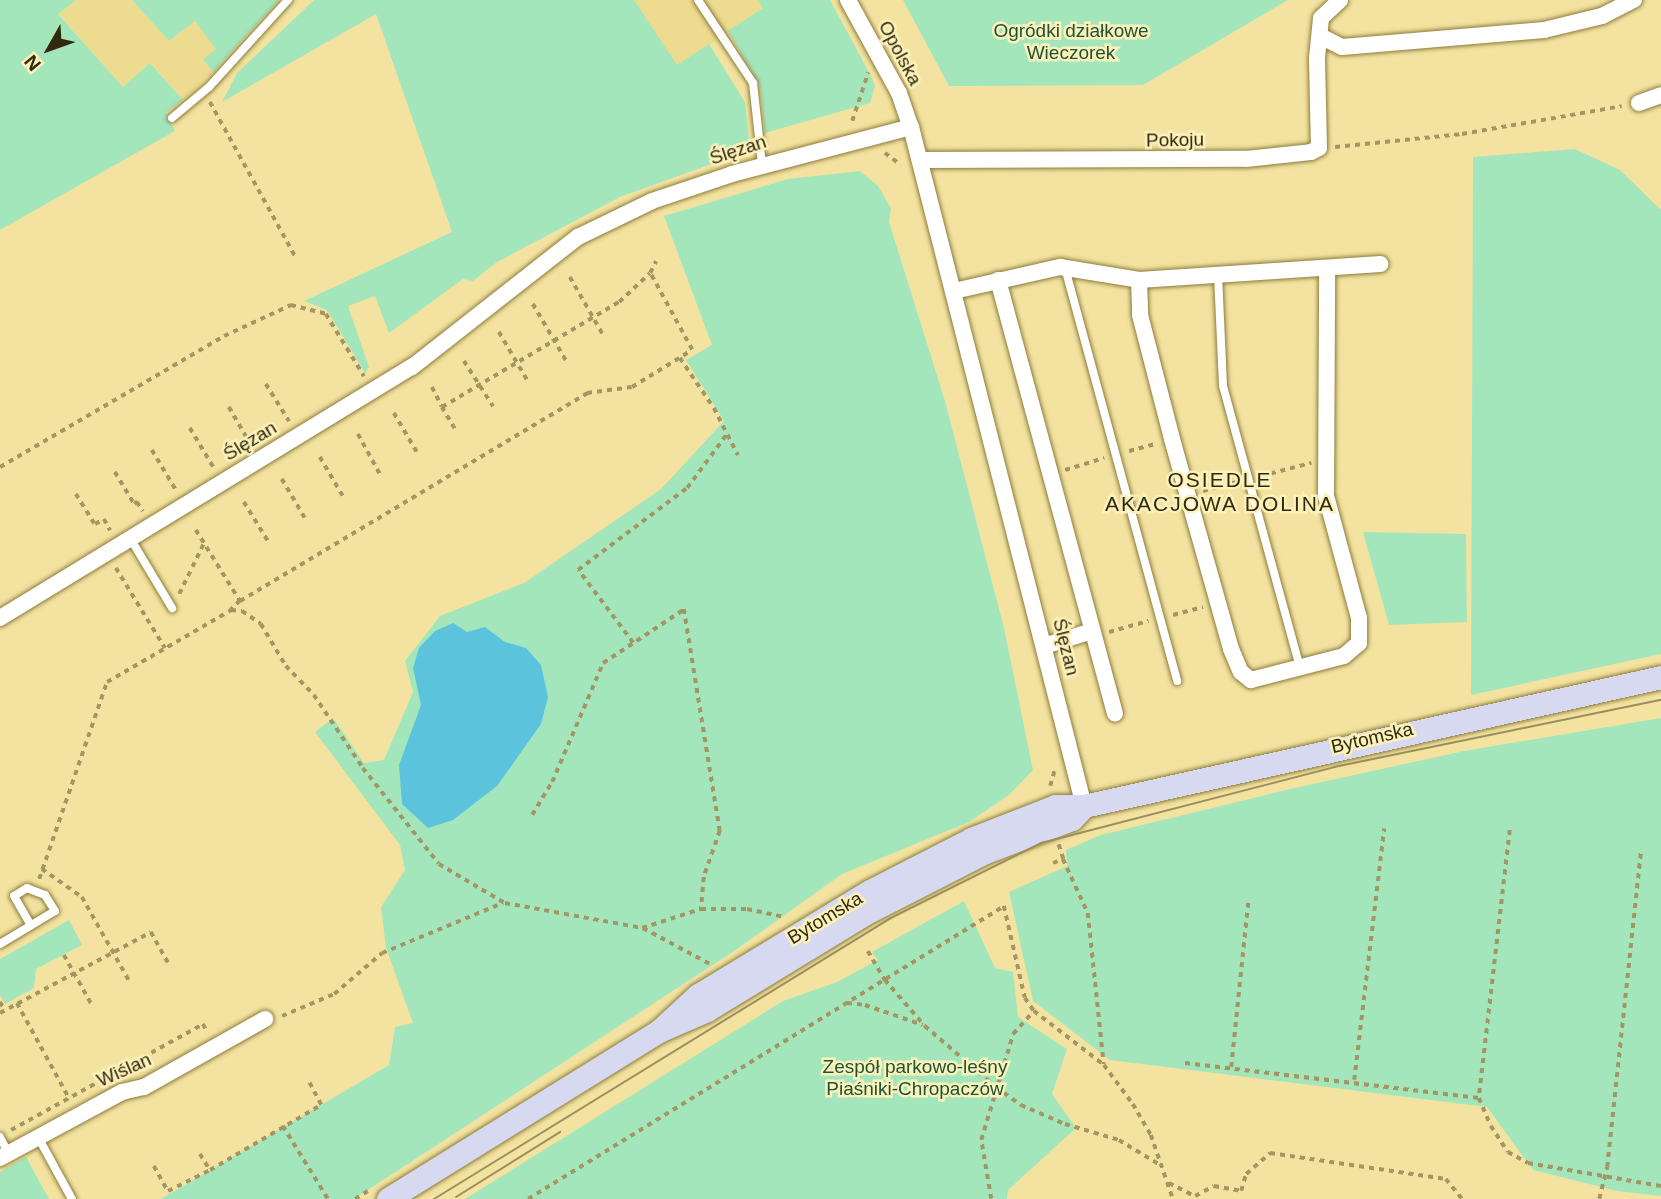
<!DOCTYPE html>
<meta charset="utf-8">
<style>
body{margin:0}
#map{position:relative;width:1661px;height:1199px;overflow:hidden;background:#f4e3a0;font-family:Arial,sans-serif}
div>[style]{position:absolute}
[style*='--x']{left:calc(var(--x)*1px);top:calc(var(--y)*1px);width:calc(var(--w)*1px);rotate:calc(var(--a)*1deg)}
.built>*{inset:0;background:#eddb8f}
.green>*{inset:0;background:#a4e6bc}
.water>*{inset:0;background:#5cc3dc}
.path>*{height:3.5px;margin-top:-1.75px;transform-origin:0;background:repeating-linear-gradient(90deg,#a39663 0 5px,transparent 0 10px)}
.roads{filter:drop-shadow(0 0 2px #8c7d3c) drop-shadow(0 0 2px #8c7d3c)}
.service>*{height:8px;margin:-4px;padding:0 4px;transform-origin:4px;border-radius:4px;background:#fff}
.minor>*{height:16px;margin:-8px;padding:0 8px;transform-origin:8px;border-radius:8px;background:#fff}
.secondary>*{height:23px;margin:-11.5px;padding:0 11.5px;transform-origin:11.5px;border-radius:11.5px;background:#d6d9f0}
.tram>*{height:2px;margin:-1px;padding:0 1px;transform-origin:1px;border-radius:1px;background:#9a8e5d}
span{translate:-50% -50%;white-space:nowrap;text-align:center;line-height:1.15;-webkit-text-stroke:5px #fdf1bb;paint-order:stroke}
.park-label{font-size:19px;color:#1c5435}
.street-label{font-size:19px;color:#302a0e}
.neighbourhood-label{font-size:21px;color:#302a0e;letter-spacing:2px}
.north{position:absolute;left:14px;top:14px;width:70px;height:70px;-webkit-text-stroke:5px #fdf1bb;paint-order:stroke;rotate:230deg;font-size:19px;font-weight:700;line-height:28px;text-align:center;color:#302a0e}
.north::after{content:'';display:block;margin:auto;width:24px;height:32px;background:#302a0e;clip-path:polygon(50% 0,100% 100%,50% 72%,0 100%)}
</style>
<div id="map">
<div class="built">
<i style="clip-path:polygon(76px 0,132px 0,169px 41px,195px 21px,217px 49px,204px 59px,213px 72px,183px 100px,151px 63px,123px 87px,58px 13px)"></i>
<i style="clip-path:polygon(634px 0,758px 0,764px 8px,677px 66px)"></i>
</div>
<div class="green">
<i style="clip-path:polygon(0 0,76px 0,58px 14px,123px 87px,150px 63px,183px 100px,166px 112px,175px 131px,0 230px)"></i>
<i style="clip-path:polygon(132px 0,279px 0,213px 72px,203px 59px,216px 49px,195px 21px,169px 41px)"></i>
<i style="clip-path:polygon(314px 0,634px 0,677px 65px,709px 44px,745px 102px,750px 150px,620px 197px,497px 262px,473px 281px,463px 279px,389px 333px,375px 296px,348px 306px,369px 367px,365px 373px,327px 310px,304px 301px,452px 232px,376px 14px,222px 102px,237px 73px)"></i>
<i style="clip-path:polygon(758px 0,830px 0,871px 76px,875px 86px,870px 103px,765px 133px,760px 86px,728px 31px,763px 8px)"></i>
<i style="clip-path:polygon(903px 0,1288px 0,1143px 85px,949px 86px)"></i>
<i style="clip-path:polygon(1575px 149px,1620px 170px,1661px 210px,1661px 654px,1471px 695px,1473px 157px)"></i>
<i style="clip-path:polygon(860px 171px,878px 186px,891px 208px,889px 222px,945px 401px,1004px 628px,1033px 770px,1009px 795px,969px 822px,842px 874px,737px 949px,354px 1199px,161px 1199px,389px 1065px,395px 1027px,413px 1023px,386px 948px,381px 907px,405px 870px,400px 845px,315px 732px,333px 718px,364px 763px,384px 760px,413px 692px,405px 661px,440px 616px,524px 583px,661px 489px,724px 421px,686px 360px,712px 345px,664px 216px,788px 179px)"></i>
<i style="clip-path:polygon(1363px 532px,1466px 534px,1467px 622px,1389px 625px)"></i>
<i style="clip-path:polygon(1661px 718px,1661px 1196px,1617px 1191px,1533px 1170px,1487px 1107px,1110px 1060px,1033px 1001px,1009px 892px,1067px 866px,1066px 850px,1101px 835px,1290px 789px,1464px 751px)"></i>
<i style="clip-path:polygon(964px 901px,995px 968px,1013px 972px,1018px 1017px,1067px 1049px,1052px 1094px,1076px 1128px,1008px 1190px,1007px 1199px,465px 1199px,783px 1001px,837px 982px,878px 960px,872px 952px)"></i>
<i style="clip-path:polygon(69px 920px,82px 945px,36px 969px,34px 988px,5px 1004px,0 995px,0 959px)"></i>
<i style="clip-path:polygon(26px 1157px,49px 1199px,0 1199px,0 1172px)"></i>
</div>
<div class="water">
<i style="clip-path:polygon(453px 623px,467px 632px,485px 627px,505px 642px,526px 648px,541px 665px,548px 697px,541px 724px,497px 786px,453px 820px,428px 828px,402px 804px,399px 765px,421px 705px,413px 668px,419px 648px,435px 631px)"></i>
</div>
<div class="path">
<i style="--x:210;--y:102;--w:178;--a:61.1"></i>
<i style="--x:852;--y:121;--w:51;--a:-71.6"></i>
<i style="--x:1335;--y:147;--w:128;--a:-5.8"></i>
<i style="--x:1462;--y:134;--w:162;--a:-9.9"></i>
<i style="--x:885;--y:153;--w:20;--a:37"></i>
<i style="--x:570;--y:277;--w:70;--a:60.2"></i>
<i style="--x:533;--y:304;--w:67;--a:59.6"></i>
<i style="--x:499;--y:332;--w:59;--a:59.5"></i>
<i style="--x:680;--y:358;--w:60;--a:55.8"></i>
<i style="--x:714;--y:408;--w:53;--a:62.9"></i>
<i style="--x:464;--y:361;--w:54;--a:57.2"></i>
<i style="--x:266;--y:384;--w:44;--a:58.1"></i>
<i style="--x:432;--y:387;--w:22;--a:63"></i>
<i style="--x:442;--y:407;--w:206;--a:-30.7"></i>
<i style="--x:619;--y:302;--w:42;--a:-43.1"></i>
<i style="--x:650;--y:273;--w:13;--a:-63"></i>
<i style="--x:229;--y:407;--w:44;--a:59.9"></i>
<i style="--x:442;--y:407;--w:26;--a:59"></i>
<i style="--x:394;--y:413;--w:45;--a:59.5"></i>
<i style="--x:190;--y:428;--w:47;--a:59"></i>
<i style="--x:358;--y:434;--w:46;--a:61.2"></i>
<i style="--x:152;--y:450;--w:47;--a:59"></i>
<i style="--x:1129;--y:451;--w:27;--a:-15"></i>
<i style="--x:320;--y:457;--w:45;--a:59.5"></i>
<i style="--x:0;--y:467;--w:259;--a:-30.3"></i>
<i style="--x:224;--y:336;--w:74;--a:-24.8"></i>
<i style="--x:291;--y:305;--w:36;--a:14"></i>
<i style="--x:326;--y:314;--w:73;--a:58.5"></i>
<i style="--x:1065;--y:470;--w:41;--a:-17.1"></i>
<i style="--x:115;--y:472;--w:37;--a:59"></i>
<i style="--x:134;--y:504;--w:4;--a:-34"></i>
<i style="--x:137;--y:502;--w:11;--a:56"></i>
<i style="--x:1261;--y:476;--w:52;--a:-14.6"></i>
<i style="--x:282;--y:479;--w:45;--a:59.5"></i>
<i style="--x:1203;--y:491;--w:35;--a:-15"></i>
<i style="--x:76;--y:494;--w:36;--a:58"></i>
<i style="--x:95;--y:524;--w:10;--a:-29"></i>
<i style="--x:104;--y:519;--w:13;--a:61"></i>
<i style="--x:244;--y:502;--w:46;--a:58.4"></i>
<i style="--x:196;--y:530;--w:84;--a:58.2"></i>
<i style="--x:240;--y:601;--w:13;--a:135"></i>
<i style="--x:231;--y:610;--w:11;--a:5"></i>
<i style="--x:242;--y:611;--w:23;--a:34"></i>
<i style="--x:261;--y:624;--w:49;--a:59.2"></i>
<i style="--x:286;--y:666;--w:40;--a:46"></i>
<i style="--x:314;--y:695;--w:88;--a:56.1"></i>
<i style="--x:363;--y:768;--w:122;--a:51.6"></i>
<i style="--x:439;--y:864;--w:77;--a:30.6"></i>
<i style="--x:505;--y:903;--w:139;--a:10.3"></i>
<i style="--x:116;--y:568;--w:94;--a:58.5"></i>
<i style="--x:179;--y:594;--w:57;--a:-63.9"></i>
<i style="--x:240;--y:601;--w:405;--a:-30.9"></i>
<i style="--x:587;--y:393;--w:45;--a:-7.6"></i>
<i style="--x:632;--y:387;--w:70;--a:-31.7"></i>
<i style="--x:692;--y:350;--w:88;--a:-118.6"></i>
<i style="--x:684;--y:609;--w:225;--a:80.8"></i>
<i style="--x:720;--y:831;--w:49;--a:109.2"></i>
<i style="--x:704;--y:877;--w:32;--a:95"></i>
<i style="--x:1173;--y:615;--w:31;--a:-15"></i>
<i style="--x:1109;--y:632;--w:41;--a:-15.8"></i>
<i style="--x:633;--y:643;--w:91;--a:-127"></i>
<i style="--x:578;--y:570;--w:136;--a:-37"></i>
<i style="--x:687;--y:488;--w:67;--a:-53.5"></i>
<i style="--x:1050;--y:786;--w:19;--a:-74"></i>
<i style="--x:532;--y:815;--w:39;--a:-59"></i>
<i style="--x:552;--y:782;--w:129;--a:-66.8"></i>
<i style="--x:603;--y:663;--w:96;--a:-33.5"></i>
<i style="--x:1510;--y:830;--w:270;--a:96.6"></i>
<i style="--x:1479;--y:1098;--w:30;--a:67"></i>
<i style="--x:1491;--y:1126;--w:31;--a:57"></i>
<i style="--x:1508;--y:1152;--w:23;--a:29"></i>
<i style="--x:1528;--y:1163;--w:135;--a:9.8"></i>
<i style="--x:1063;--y:859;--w:60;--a:65.2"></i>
<i style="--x:1088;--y:913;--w:152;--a:84"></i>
<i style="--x:1053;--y:863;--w:11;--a:-22"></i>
<i style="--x:1063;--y:859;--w:16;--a:-108"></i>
<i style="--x:42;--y:869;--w:49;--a:35"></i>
<i style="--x:82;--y:897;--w:100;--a:60.6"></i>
<i style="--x:39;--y:879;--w:208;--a:-71"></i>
<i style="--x:107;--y:682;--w:143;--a:-30.1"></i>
<i style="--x:868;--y:951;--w:34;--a:60"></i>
<i style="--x:885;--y:980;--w:61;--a:49"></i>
<i style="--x:925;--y:1026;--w:94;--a:40.7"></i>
<i style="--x:996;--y:1087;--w:31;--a:36"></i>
<i style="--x:1021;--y:1105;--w:48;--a:23.4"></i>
<i style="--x:1065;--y:1124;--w:56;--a:16.5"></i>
<i style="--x:1119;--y:1140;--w:50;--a:31.2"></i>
<i style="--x:64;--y:955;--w:57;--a:60.8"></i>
<i style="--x:709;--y:964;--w:76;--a:-151.8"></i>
<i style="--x:642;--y:928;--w:62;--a:-17.9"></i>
<i style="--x:701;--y:909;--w:46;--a:0"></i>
<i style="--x:747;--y:909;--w:39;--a:12"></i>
<i style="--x:0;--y:1002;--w:9;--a:58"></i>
<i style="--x:17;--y:1003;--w:108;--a:61.3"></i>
<i style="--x:847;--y:1003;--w:18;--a:6"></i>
<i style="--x:865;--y:1005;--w:61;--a:19"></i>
<i style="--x:0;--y:1013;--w:171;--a:-28.2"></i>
<i style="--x:151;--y:932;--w:35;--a:61"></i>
<i style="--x:282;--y:1016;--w:56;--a:-22.9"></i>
<i style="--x:334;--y:994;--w:63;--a:-40.5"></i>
<i style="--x:382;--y:953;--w:131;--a:-22.5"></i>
<i style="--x:1185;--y:1063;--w:296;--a:6.8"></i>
<i style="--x:1231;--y:1067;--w:165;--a:-84.1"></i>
<i style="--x:1354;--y:1080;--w:253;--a:-83.2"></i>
<i style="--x:283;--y:1126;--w:86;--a:58.3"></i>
<i style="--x:11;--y:1130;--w:219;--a:-28.9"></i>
<i style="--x:203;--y:1024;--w:10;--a:61"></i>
<i style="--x:200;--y:1154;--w:19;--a:58"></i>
<i style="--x:210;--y:1170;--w:129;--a:-30.4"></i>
<i style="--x:321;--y:1105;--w:26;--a:-118"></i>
<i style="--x:154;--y:1166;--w:29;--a:61"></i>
<i style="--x:168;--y:1191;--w:47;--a:-26.6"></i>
<i style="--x:1169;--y:1183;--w:29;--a:27"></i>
<i style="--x:1195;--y:1196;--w:21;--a:-28"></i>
<i style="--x:1214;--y:1186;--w:27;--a:10"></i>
<i style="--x:1241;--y:1191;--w:18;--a:-74"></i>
<i style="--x:1246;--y:1174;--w:32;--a:-41"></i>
<i style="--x:1270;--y:1153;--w:178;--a:8.4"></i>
<i style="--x:1446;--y:1179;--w:26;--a:51"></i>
<i style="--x:355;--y:1199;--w:15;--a:-32"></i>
<i style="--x:528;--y:1199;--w:559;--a:-31.61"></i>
<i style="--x:1004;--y:906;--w:94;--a:77.1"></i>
<i style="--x:1025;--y:998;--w:16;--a:55"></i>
<i style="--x:1034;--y:1011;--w:88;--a:37.6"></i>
<i style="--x:1104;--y:1065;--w:49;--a:53.4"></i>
<i style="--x:1133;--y:1104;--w:36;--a:60"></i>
<i style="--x:1151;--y:1135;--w:68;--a:71"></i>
<i style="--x:991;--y:1199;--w:60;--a:-99.6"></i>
<i style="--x:981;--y:1140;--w:111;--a:-73.2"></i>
<i style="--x:1013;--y:1034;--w:31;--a:-48"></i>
<i style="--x:1599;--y:1199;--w:33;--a:-76"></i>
<i style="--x:1607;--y:1167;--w:318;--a:-83.9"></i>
</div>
<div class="roads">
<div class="service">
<i style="--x:698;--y:0;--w:100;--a:56.5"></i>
<i style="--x:753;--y:83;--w:81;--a:83.7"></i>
<i style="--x:172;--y:118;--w:48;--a:-40"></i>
<i style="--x:209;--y:87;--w:118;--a:-47.8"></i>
<i style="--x:1065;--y:268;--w:428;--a:74.8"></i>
<i style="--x:1218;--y:275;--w:111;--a:87.4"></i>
<i style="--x:1223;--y:386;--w:291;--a:74.7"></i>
<i style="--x:130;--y:538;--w:82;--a:59"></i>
<i style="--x:0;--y:944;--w:64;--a:-31"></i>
<i style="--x:55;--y:911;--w:19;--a:-122"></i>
<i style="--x:45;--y:895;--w:19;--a:-159"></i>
<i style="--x:27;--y:888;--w:15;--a:148"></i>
<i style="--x:14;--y:896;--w:34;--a:60"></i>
<i style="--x:0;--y:1137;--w:18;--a:63"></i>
<i style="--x:38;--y:1137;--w:71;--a:61.3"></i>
</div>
<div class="minor">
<i style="--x:848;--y:0;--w:106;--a:61.3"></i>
<i style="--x:899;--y:93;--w:36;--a:71"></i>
<i style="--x:911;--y:127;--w:701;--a:75.71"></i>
<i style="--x:1322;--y:37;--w:22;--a:27"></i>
<i style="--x:1342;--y:47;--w:203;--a:-4.8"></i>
<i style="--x:1544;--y:30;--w:60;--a:-13.6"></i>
<i style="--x:1602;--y:16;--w:36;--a:-27"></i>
<i style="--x:1639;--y:103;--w:23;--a:-20"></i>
<i style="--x:920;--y:160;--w:326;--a:-0.2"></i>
<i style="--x:1246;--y:159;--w:65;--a:-6.1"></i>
<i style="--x:1311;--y:152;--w:9;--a:-27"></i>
<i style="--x:1319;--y:148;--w:90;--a:-91.3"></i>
<i style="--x:1317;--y:58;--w:40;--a:-84.3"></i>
<i style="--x:1321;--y:18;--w:26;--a:-43"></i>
<i style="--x:998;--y:280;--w:449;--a:74.9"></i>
<i style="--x:1139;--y:280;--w:35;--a:88"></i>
<i style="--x:1140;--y:315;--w:128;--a:75.5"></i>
<i style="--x:1172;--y:439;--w:218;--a:74.3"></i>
<i style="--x:1231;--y:649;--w:25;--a:67"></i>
<i style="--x:1241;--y:672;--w:13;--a:39"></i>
<i style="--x:1251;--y:680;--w:96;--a:-14.5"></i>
<i style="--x:1344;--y:656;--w:20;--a:-41"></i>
<i style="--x:1359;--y:643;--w:25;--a:-90"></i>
<i style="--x:1359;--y:618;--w:126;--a:-105.1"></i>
<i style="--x:1326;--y:496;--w:227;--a:-89.7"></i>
<i style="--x:954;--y:291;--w:109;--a:-12.8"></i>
<i style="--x:1060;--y:267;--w:80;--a:9.3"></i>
<i style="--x:1139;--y:280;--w:242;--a:-3.8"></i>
<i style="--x:0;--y:618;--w:482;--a:-31.4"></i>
<i style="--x:412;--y:367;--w:211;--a:-38.1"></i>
<i style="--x:578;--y:237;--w:82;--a:-25.9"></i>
<i style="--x:652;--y:201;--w:84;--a:-18.6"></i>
<i style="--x:732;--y:174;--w:185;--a:-14.7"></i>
<i style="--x:1044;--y:646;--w:50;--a:-17.4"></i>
<i style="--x:0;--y:1158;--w:139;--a:-28.4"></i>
<i style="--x:122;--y:1092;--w:23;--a:-13"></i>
<i style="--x:144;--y:1087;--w:139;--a:-29.3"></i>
</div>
<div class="secondary">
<i style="--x:659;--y:1031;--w:53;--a:-42.7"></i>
<i style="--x:698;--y:995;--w:201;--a:-31.2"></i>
<i style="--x:870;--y:891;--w:114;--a:-27.2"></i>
<i style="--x:971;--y:839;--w:90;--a:-21.4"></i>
<i style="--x:1055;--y:806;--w:29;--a:0"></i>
<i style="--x:1084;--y:806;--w:591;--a:-12.6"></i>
<i style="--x:388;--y:1199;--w:319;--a:-31.8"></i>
<i style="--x:659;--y:1031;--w:52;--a:-23.6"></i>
<i style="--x:707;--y:1010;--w:184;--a:-31.4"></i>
<i style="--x:864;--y:914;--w:134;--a:-27.1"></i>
<i style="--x:983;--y:853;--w:95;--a:-20.9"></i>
<i style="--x:1072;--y:819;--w:18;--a:-47"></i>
</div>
</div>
<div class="tram">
<i style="--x:456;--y:1197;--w:123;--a:-32"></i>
<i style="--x:434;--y:1199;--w:536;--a:-31.59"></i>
<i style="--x:891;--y:918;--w:168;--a:-26.6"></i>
<i style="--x:1041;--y:843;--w:303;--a:-14.5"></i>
<i style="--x:1334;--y:767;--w:334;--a:-11.6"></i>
</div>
<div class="park-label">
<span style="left:1071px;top:42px">Ogródki działkowe<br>Wieczorek</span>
<span style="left:915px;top:1078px">Zespół parkowo-leśny<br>Piaśniki-Chropaczów</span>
</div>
<div class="street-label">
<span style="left:900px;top:53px;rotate:62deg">Opolska</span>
<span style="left:1175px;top:140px;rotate:-1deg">Pokoju</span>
<span style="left:738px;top:150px;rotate:-18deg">Ślęzan</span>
<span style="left:250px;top:441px;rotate:-31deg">Ślęzan</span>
<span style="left:1066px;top:647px;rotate:76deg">Ślęzan</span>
<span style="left:1372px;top:738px;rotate:-13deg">Bytomska</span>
<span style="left:825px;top:918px;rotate:-31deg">Bytomska</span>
<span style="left:124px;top:1070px;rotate:-24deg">Wiślan</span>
</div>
<div class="neighbourhood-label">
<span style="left:1220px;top:492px">OSIEDLE<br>AKACJOWA DOLINA</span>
</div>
<div class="north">N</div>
</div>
